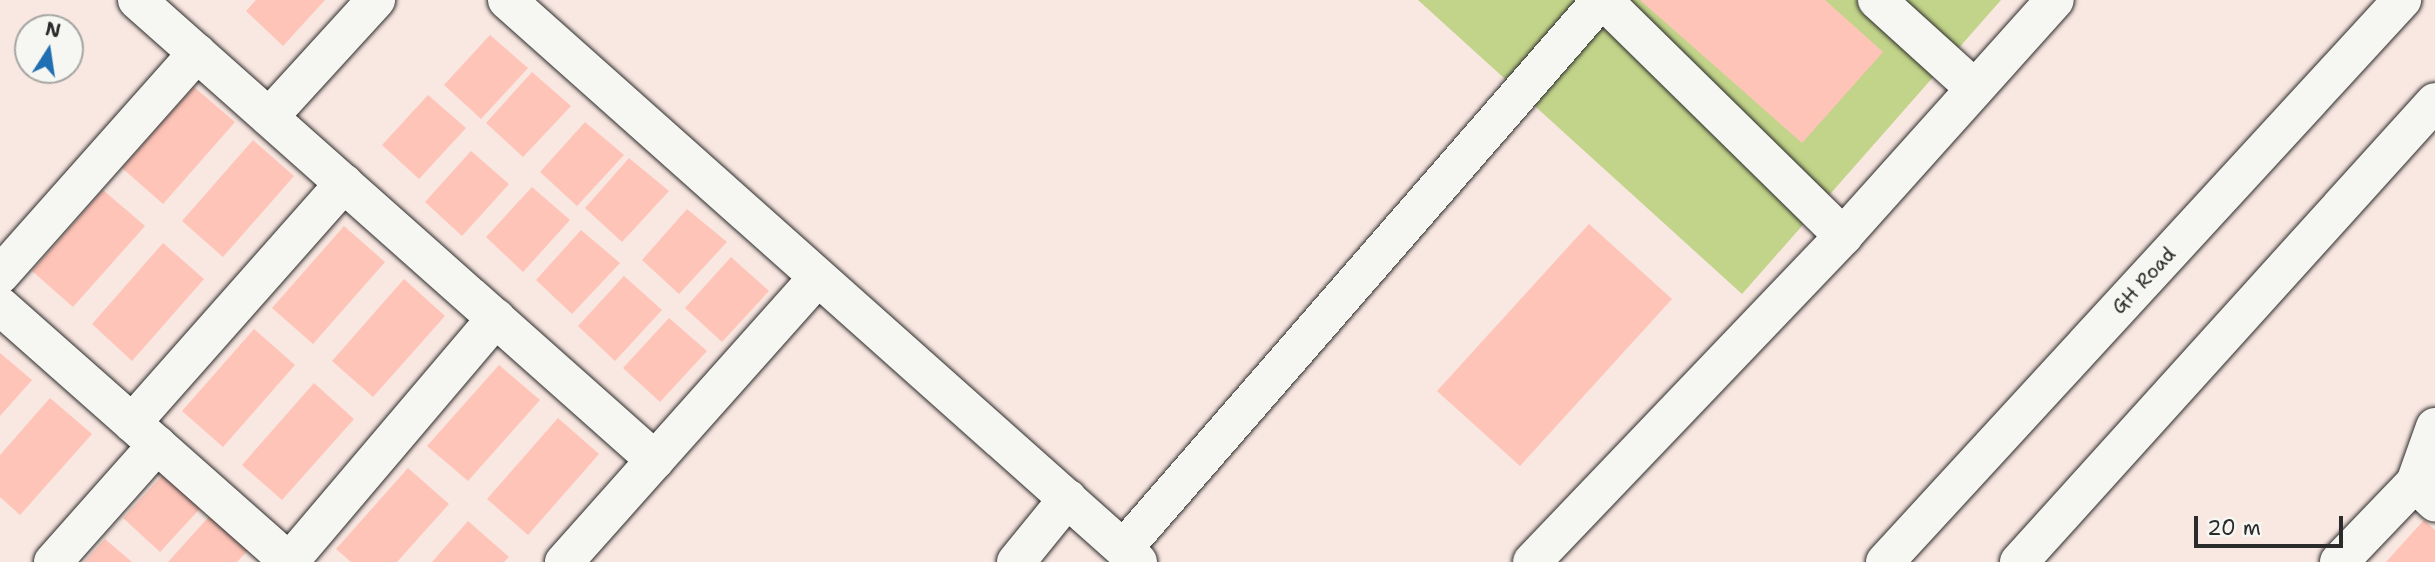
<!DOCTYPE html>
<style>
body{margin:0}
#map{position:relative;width:2435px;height:562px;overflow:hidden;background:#f9e7e1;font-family:"Shantell Sans",sans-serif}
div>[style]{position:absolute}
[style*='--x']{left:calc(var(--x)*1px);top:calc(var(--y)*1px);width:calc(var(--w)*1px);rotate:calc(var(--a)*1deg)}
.green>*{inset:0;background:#c2d489}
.building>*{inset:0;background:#ffc4b8}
.roads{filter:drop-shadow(0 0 2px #2b2b2b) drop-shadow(0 0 2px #2b2b2b)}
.minor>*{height:38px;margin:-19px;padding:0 19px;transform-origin:19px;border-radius:19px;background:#f6f6f2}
.major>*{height:38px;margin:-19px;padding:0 19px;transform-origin:19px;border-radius:19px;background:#f6f6f2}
span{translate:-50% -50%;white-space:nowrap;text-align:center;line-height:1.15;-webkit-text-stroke:7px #f6f6f2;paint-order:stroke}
.street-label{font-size:19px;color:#2b2b2b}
.north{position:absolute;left:14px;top:14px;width:70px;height:70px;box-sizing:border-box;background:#f6f6f2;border:2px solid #a5a5a2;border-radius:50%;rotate:12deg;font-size:19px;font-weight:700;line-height:28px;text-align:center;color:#2b2b2b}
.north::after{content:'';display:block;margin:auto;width:24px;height:32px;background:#1f6fb2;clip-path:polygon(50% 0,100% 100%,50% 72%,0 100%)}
.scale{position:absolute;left:2194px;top:516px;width:149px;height:32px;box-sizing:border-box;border:4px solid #2b2b2b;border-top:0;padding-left:9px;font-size:21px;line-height:24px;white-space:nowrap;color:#2b2b2b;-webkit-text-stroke:5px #f6f6f2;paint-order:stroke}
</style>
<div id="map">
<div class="green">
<i style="clip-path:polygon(1418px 0,2001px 0,1742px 294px)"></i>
</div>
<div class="building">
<i style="clip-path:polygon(256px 0,325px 0,283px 46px,246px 11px)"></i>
<i style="clip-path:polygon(1640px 0,1825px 0,1883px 52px,1802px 143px)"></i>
<i style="clip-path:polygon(490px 35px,528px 68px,481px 119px,444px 85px)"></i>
<i style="clip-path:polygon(532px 72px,571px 106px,523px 157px,486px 123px)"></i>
<i style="clip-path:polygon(194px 87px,235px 122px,163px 204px,122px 168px)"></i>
<i style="clip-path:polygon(428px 95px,466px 128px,419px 179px,382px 145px)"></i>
<i style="clip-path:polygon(585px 122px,624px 155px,577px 206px,540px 172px)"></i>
<i style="clip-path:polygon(253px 140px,294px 176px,223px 257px,182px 221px)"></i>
<i style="clip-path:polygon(471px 151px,509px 184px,462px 236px,425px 202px)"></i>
<i style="clip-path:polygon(629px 158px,669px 191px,622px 242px,585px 208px)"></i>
<i style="clip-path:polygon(532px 187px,570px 220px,523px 272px,486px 237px)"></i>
<i style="clip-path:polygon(103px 190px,145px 226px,73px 307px,32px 271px)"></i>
<i style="clip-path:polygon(687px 209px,727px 242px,679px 294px,642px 260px)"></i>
<i style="clip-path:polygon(1589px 224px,1672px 299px,1520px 466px,1437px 391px)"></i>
<i style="clip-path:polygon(344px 226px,385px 262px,313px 344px,272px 308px)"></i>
<i style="clip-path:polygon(581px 230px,620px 263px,572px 314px,536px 280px)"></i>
<i style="clip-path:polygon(163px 243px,204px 279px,132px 361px,92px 324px)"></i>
<i style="clip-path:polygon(731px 257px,769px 291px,722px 342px,685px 308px)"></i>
<i style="clip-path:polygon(624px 276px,662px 310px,615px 361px,578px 326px)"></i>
<i style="clip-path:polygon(404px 279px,445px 316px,373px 397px,332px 361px)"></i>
<i style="clip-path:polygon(669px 318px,707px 351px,660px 402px,623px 368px)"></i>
<i style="clip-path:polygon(254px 329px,295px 365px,223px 447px,182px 411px)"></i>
<i style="clip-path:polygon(0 353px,32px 380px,0 416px)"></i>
<i style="clip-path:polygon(499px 365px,540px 400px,468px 481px,427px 446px)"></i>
<i style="clip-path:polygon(314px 383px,354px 419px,282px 500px,242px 465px)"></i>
<i style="clip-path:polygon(50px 398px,92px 434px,20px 515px,0 497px,0 455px)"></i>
<i style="clip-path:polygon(558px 418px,599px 454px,528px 535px,487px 499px)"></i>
<i style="clip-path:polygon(169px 468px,207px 501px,160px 552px,123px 518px)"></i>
<i style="clip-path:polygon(408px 468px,449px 504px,397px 562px,351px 562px,336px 549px)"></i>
<i style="clip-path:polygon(214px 511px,253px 545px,237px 562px,168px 562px)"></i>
<i style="clip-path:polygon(2424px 520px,2435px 530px,2435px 562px,2386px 562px)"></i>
<i style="clip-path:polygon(468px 521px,509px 557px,504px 562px,432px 562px)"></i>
<i style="clip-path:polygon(105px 539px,132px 562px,84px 562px)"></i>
</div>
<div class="roads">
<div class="minor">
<i style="--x:137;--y:0;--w:693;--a:41.61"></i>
<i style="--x:655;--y:460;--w:137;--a:131.7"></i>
<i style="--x:507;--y:0;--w:845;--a:41.69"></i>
<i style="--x:1603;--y:0;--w:337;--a:44.5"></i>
<i style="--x:1877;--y:0;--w:132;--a:42.2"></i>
<i style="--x:269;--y:117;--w:159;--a:-47.6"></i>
<i style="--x:0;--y:275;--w:297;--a:-48.4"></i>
<i style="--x:0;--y:306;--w:386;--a:41.5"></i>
<i style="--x:132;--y:423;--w:320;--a:-48.5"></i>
<i style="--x:2435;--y:427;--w:59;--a:109.7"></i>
<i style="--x:2415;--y:483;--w:28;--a:44"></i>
<i style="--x:655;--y:460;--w:244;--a:-48.3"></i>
<i style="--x:1124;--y:548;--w:727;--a:-48.96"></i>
<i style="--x:53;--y:562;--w:157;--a:-48.4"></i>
<i style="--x:289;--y:562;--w:320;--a:-49.7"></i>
<i style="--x:1016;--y:562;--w:82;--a:-50.9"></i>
<i style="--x:1532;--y:562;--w:451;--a:-46.3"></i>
<i style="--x:1843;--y:236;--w:317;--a:-48.1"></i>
<i style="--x:2339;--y:562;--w:139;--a:-46.2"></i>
</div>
<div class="major">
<i style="--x:1885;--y:562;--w:764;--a:-47.39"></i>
<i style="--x:2019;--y:562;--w:620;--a:-47.88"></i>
</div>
</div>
<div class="street-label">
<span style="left:2144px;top:281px;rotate:-47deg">GH Road</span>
</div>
<div class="north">N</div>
<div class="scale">20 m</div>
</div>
